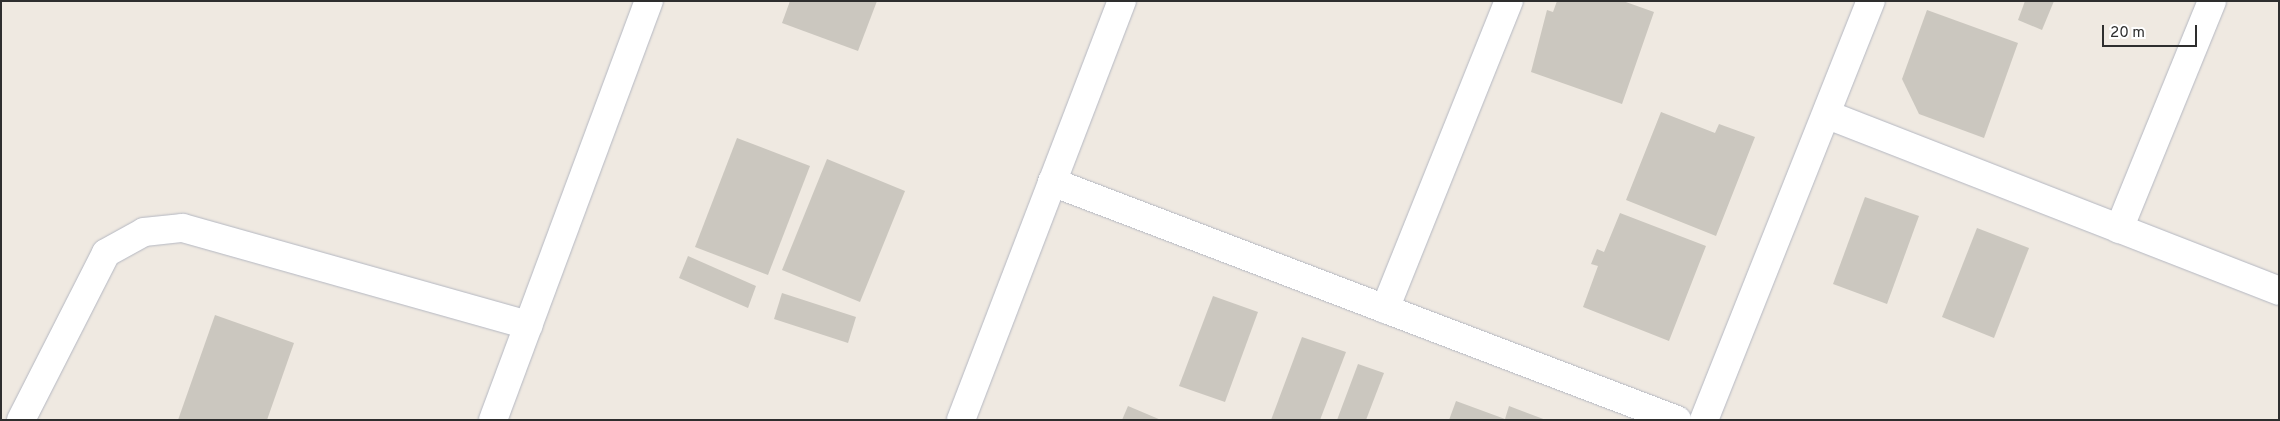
<!DOCTYPE html>
<style>
body{margin:0}
#map{position:relative;width:2280px;height:421px;overflow:hidden;background:#efe9e1;font-family:Overpass,sans-serif}
div>[style]{position:absolute}
[style*='--x']{left:calc(var(--x)*1px);top:calc(var(--y)*1px);width:calc(var(--w)*1px);rotate:calc(var(--a)*1deg)}
.building>*{inset:0;background:#cbc7bf}
.roads{filter:drop-shadow(0 0 1px #b4b7c1) drop-shadow(0 0 1px #b4b7c1)}
.street>*{height:28px;margin:-14px;padding:0 14px;transform-origin:14px;border-radius:14px;background:#fff}
span{translate:-50% -50%;white-space:nowrap;text-align:center;line-height:1.15;-webkit-text-stroke:5px #fff;paint-order:stroke}
.frame{position:absolute;inset:0;border:2px solid #2e2e2e;pointer-events:none}
.scale{position:absolute;left:2102px;top:25px;width:95px;height:22px;box-sizing:border-box;border:2px solid #2e2e2e;border-top:0;padding-left:6px;font-size:15px;line-height:18px;white-space:nowrap;color:#2e2e2e;-webkit-text-stroke:4px #fff;paint-order:stroke}
</style>
<div id="map">
<div class="building">
<i style="clip-path:polygon(790px 1px,877px 1px,858px 51px,782px 23px)"></i>
<i style="clip-path:polygon(1557px 1px,1623px 1px,1654px 12px,1622px 104px,1531px 72px,1547px 10px,1553px 12px)"></i>
<i style="clip-path:polygon(2025px 1px,2054px 1px,2042px 30px,2018px 20px)"></i>
<i style="clip-path:polygon(1927px 10px,2018px 43px,1984px 138px,1919px 114px,1902px 79px)"></i>
<i style="clip-path:polygon(1661px 112px,1715px 133px,1719px 124px,1755px 137px,1716px 236px,1626px 200px)"></i>
<i style="clip-path:polygon(737px 138px,810px 166px,768px 275px,695px 247px)"></i>
<i style="clip-path:polygon(827px 159px,905px 191px,860px 302px,782px 270px)"></i>
<i style="clip-path:polygon(1865px 197px,1919px 216px,1887px 304px,1833px 284px)"></i>
<i style="clip-path:polygon(1620px 213px,1706px 246px,1669px 341px,1583px 307px,1598px 266px,1591px 264px,1597px 249px,1604px 252px)"></i>
<i style="clip-path:polygon(1977px 228px,2029px 248px,1994px 338px,1942px 317px)"></i>
<i style="clip-path:polygon(688px 256px,756px 286px,748px 308px,679px 278px)"></i>
<i style="clip-path:polygon(782px 293px,856px 317px,848px 343px,774px 319px)"></i>
<i style="clip-path:polygon(1213px 296px,1258px 312px,1225px 402px,1179px 386px)"></i>
<i style="clip-path:polygon(215px 315px,294px 343px,267px 420px,178px 420px)"></i>
<i style="clip-path:polygon(1302px 337px,1346px 352px,1320px 420px,1271px 420px)"></i>
<i style="clip-path:polygon(1358px 364px,1384px 373px,1366px 420px,1337px 420px)"></i>
<i style="clip-path:polygon(1456px 401px,1505px 419px,1509px 406px,1546px 420px,1449px 420px)"></i>
<i style="clip-path:polygon(1128px 406px,1161px 420px,1122px 420px)"></i>
</div>
<div class="roads">
<div class="street">
<i style="--x:1828;--y:115;--w:484;--a:21.3"></i>
<i style="--x:1052;--y:182;--w:669;--a:20.85"></i>
<i style="--x:2119;--y:229;--w:246;--a:-67.8"></i>
<i style="--x:1385;--y:309;--w:332;--a:-68.1"></i>
<i style="--x:21;--y:420;--w:187;--a:-63"></i>
<i style="--x:106;--y:253;--w:43;--a:-28.9"></i>
<i style="--x:144;--y:232;--w:39;--a:-6"></i>
<i style="--x:183;--y:228;--w:359;--a:15.7"></i>
<i style="--x:493;--y:420;--w:447;--a:-69.6"></i>
<i style="--x:961;--y:420;--w:449;--a:-69"></i>
<i style="--x:1704;--y:420;--w:451;--a:-68.3"></i>
</div>
</div>
<div class="frame"></div>
<div class="scale">20 m</div>
</div>
